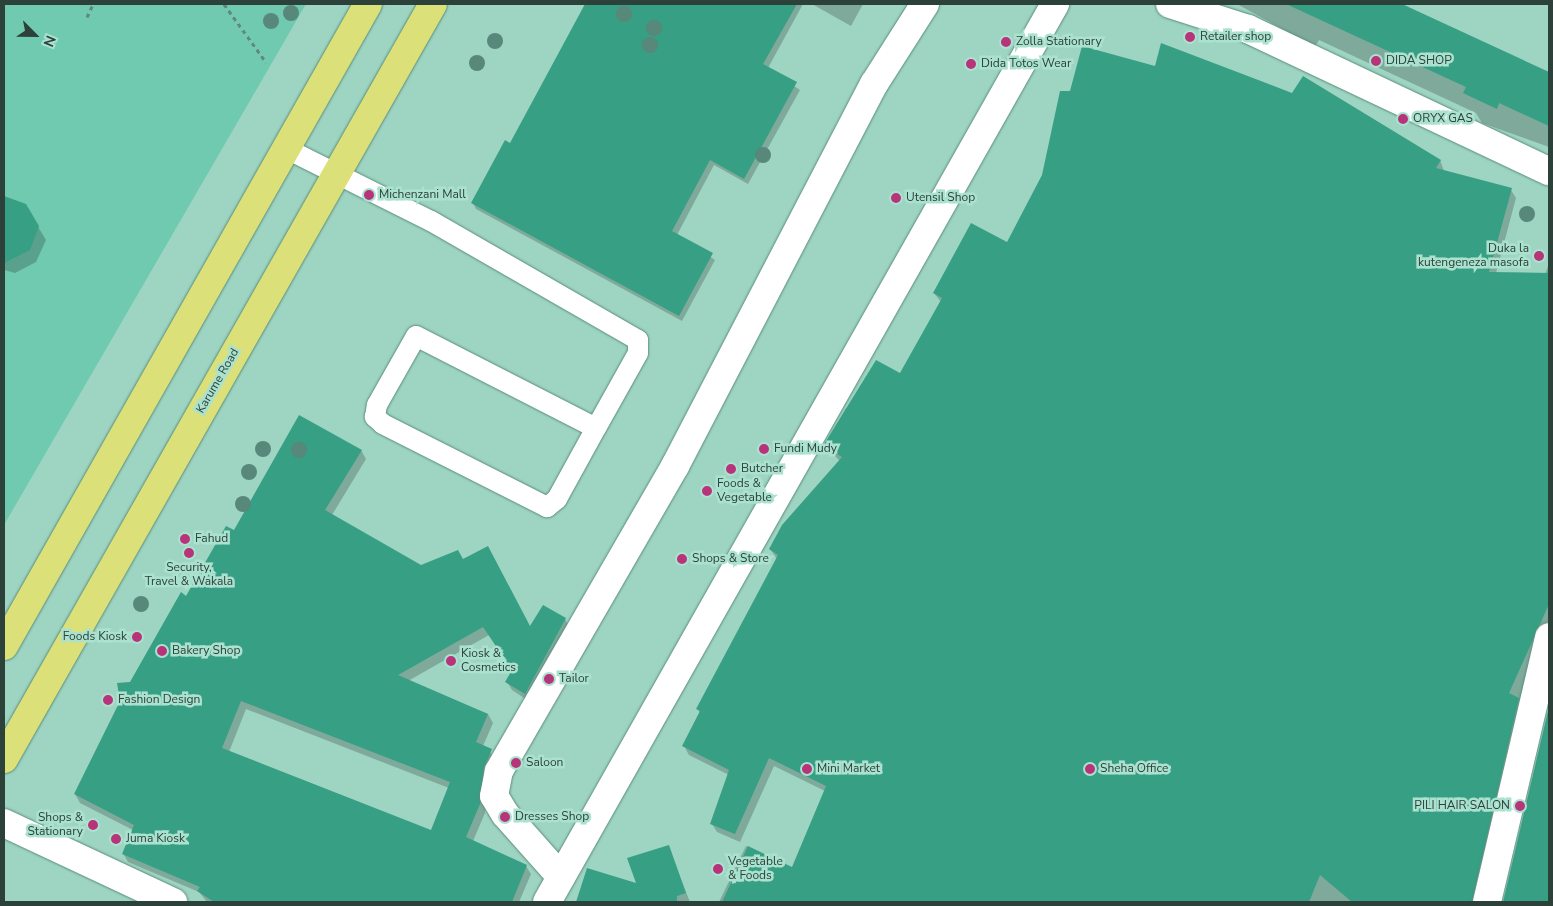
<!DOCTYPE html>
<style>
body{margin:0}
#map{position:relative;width:1553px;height:906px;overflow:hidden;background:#9ed4c2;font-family:"Nunito Sans",sans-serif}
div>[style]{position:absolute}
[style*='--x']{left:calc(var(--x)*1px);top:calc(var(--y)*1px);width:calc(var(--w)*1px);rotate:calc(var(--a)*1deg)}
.green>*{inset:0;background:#70caaf}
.shadow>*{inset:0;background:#0003}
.building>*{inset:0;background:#379f84}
.path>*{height:3px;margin-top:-1.5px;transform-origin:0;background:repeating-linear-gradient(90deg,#62887b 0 4px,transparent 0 8px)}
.roads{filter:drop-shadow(0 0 1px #598c7c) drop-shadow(0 0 1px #598c7c)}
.lane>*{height:20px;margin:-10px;padding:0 10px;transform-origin:10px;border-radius:10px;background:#fff}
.street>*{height:28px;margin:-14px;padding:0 14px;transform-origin:14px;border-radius:14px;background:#fff}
.primary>*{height:28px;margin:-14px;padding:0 14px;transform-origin:14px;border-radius:14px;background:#dce079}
.trees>*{width:16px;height:16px;margin:-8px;border-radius:50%;background:#578879}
.dots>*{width:14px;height:14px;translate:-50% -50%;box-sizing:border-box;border:2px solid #abe1cf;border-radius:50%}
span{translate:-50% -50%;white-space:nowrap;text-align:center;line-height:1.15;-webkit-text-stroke:5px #abe1cf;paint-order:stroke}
.poi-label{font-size:12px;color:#2b413a}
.left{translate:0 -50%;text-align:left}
.right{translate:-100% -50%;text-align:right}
.street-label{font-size:12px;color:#2b413a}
.frame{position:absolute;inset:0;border:5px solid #2b413a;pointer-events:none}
.north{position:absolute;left:10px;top:10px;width:50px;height:50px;-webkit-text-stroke:4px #abe1cf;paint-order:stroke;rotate:113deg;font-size:14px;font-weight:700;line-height:20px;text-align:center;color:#2b413a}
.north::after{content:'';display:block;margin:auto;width:18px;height:22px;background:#2b413a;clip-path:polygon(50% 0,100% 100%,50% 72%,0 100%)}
</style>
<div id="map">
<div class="green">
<i style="clip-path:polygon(4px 4px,306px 4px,4px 525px)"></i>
</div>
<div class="shadow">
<i style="clip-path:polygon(587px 4px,803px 4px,768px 68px,800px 90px,748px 184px,714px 165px,677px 235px,715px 260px,682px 321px,476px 209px,473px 203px,511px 144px)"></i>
<i style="clip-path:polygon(812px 4px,863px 4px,851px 26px)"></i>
<i style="clip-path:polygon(1237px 4px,1399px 4px,1549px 73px,1549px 147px,1482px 123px,1476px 113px,1319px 40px,1315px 47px)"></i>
<i style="clip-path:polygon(1440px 160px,1444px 171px,1511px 190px,1516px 198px,1496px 273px,1545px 274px,1549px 264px,1549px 631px,1479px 902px,719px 902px,746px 846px,793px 869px,825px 791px,774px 766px,740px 842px,717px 832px,712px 824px,729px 775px,689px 755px,684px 746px,700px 714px,698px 709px,777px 559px,770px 549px,840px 461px,825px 446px,846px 408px,851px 410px,901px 375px,941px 302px,934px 293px,1007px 244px)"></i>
<i style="clip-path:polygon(4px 198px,25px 205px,46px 240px,36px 262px,15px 273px,4px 270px)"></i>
<i style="clip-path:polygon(evenodd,361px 450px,366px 459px,332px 515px,421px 567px,463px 561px,530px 629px,565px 619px,570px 628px,530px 702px,512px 690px,507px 682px,513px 671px,489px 635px,408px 681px,488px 714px,493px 723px,483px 746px,497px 759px,488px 777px,485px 813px,473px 841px,526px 866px,531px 874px,519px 902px,207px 902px,199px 892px,128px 862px,123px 853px,133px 830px,80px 803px,75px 794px,131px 683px,234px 532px,361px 450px,246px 709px,449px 788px,432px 832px,229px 752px,246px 709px)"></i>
<i style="clip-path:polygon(1549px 710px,1549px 902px,1504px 902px)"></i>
<i style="clip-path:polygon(668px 847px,690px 902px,578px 902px,588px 869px,638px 885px)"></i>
</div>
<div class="building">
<i style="clip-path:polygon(585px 4px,797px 4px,763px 64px,797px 82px,744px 179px,710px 160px,672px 231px,713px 253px,679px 316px,471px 203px,505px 140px,510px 143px)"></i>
<i style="clip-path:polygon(1286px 4px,1402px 4px,1549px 72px,1549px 126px,1499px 103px,1497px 109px,1463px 93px,1466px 87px)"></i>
<i style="clip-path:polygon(1161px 43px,1292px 93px,1303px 76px,1441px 160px,1436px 168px,1512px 188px,1489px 272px,1549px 273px,1549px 604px,1509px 693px,1519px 698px,1472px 902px,1352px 902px,1320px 875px,1309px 902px,722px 902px,748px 846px,792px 867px,826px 786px,769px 758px,735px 834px,710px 824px,729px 770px,682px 746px,700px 711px,696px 709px,778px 555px,769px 549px,782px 525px,842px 457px,823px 446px,876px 360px,900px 373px,942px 298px,933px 293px,971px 223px,1007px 242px,1042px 175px,1060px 91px,1070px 91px,1082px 46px,1155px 66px)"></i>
<i style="clip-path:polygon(4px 196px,26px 204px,39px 226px,30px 250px,4px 263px)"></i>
<i style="clip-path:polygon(evenodd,299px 415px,362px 450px,325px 510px,421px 565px,458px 550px,463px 559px,488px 546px,530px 626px,543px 605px,566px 618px,525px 694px,505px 682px,512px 670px,483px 627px,398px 675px,488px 714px,476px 742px,492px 749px,484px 768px,480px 804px,466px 837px,527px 865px,512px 902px,214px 902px,197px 891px,200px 887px,122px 854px,134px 825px,74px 794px,120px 701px,117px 683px,130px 682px,181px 592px,186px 596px,226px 526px,234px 530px,299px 415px,241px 701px,450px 782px,431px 830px,222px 748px,241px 701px)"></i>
<i style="clip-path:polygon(1548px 711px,1549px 902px,1503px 902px)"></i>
<i style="clip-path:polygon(669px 845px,686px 893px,677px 896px,677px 902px,576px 902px,587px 868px,636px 883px,627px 858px)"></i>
</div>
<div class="path">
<i style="--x:224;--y:4;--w:72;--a:54.1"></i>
<i style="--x:87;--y:17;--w:14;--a:-65"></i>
</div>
<div class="roads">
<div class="lane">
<i style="--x:285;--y:148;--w:163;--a:26.6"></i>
<i style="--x:431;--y:221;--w:239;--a:29.9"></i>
<i style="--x:638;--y:340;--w:13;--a:90"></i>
<i style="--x:638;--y:353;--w:86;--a:119.2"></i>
<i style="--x:596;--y:428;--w:81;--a:118.8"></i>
<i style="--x:557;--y:499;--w:13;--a:141"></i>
<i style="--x:547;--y:507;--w:184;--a:-153.2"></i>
<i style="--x:383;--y:424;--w:11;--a:-139"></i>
<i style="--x:375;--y:417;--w:12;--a:-81"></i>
<i style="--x:377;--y:405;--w:79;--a:-60.5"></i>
<i style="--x:416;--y:336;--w:202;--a:27.1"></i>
</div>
<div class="street">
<i style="--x:1170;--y:4;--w:82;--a:17.8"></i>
<i style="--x:1248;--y:29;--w:333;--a:25.3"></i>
<i style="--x:4;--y:823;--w:187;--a:25.1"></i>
<i style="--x:561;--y:877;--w:84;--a:-131.6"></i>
<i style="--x:505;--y:814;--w:21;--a:-121"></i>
<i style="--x:494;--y:796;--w:25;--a:-79"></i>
<i style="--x:499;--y:771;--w:352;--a:-60"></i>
<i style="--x:675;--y:466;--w:431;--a:-62.5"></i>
<i style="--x:874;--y:84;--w:95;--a:-57.5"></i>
<i style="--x:547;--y:902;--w:1032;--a:-60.5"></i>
<i style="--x:1487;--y:902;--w:272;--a:-76.8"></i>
</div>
<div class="primary">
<i style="--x:4;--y:646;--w:738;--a:-60.45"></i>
<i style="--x:4;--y:759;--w:868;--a:-60.39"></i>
</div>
</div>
<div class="trees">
<i style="left:291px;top:13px"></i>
<i style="left:624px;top:14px"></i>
<i style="left:271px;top:21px"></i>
<i style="left:654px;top:28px"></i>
<i style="left:495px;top:41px"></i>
<i style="left:650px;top:45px"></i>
<i style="left:477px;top:63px"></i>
<i style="left:763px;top:155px"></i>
<i style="left:1527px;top:214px"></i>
<i style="left:263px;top:449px"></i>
<i style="left:299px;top:450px"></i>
<i style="left:249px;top:472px"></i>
<i style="left:243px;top:504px"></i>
<i style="left:141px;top:604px"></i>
</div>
<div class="dots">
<i style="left:1190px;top:37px;background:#b8347a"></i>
<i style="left:1006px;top:42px;background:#b8347a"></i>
<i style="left:1376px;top:61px;background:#b8347a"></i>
<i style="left:971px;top:64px;background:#b8347a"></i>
<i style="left:1403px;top:119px;background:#b8347a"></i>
<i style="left:369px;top:195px;background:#b8347a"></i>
<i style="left:896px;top:198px;background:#b8347a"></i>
<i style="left:1539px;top:256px;background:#b8347a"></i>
<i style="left:764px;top:449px;background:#b8347a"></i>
<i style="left:731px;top:469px;background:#b8347a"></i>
<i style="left:707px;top:491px;background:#b8347a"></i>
<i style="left:185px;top:539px;background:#b8347a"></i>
<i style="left:189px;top:553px;background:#b8347a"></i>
<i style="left:682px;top:559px;background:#b8347a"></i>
<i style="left:137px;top:637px;background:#b8347a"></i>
<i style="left:162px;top:651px;background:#b8347a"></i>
<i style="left:451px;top:661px;background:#b8347a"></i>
<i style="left:549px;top:679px;background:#b8347a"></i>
<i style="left:108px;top:700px;background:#b8347a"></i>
<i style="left:516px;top:763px;background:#b8347a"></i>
<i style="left:807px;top:769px;background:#b8347a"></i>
<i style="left:1090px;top:769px;background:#b8347a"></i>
<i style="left:1520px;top:806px;background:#b8347a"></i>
<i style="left:505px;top:817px;background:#b8347a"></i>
<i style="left:93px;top:825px;background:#b8347a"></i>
<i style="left:116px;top:839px;background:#b8347a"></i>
<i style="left:718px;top:869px;background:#b8347a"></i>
</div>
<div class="poi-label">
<span class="left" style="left:1200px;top:37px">Retailer shop</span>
<span class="left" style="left:1016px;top:42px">Zolla Stationary</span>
<span class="left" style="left:1386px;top:61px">DIDA SHOP</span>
<span class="left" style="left:981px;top:64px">Dida Totos Wear</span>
<span class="left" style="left:1413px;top:119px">ORYX GAS</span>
<span class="left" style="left:379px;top:195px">Michenzani Mall</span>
<span class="left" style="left:906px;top:198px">Utensil Shop</span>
<span class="right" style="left:1529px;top:256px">Duka la<br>kutengeneza masofa</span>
<span class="left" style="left:774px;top:449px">Fundi Mudy</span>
<span class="left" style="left:741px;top:469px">Butcher</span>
<span class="left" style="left:717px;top:491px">Foods &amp;<br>Vegetable</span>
<span class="left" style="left:195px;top:539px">Fahud</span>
<span class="left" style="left:692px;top:559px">Shops &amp; Store</span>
<span style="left:189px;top:575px">Security,<br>Travel &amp; Wakala</span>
<span class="right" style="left:127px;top:637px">Foods Kiosk</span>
<span class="left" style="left:172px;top:651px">Bakery Shop</span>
<span class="left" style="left:461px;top:661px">Kiosk &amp;<br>Cosmetics</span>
<span class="left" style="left:559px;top:679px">Tailor</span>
<span class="left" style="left:118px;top:700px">Fashion Design</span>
<span class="left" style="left:526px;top:763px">Saloon</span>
<span class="left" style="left:817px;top:769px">Mini Market</span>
<span class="left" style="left:1100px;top:769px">Sheha Office</span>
<span class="right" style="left:1510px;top:806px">PILI HAIR SALON</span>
<span class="left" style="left:515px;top:817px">Dresses Shop</span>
<span class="right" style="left:83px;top:825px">Shops &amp;<br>Stationary</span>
<span class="left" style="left:126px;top:839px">Juma Kiosk</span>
<span class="left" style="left:728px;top:869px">Vegetable<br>&amp; Foods</span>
</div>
<div class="street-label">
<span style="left:218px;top:381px;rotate:-60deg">Karume Road</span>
</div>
<div class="frame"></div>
<div class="north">N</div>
</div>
